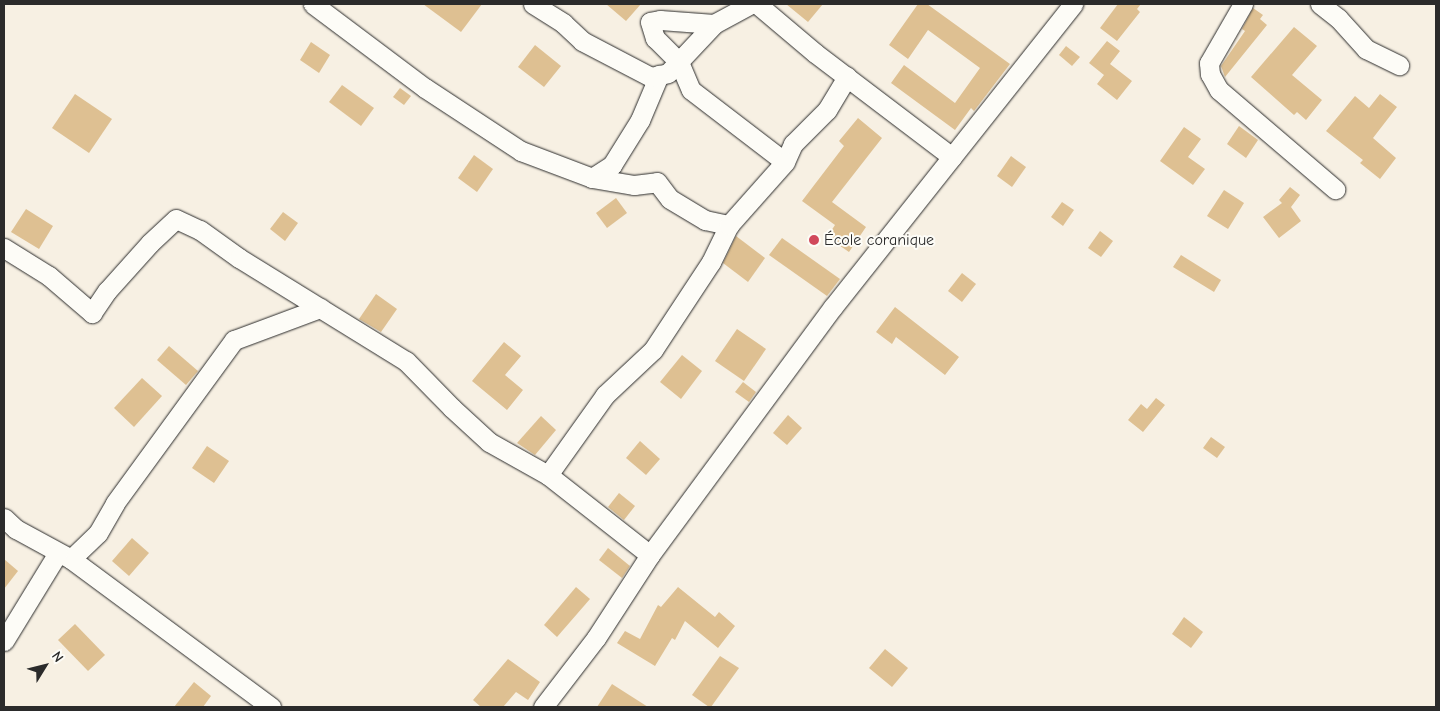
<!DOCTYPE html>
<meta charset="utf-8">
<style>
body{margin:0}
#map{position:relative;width:1440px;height:711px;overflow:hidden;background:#f7f0e3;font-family:"Comic Neue",sans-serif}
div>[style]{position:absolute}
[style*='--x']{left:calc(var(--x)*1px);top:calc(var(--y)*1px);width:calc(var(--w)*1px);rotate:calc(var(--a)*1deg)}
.building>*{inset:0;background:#dec092}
.roads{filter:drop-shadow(0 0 1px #2b2b2b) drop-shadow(0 0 1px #2b2b2b)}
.minor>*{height:19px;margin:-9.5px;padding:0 9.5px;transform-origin:9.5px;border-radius:9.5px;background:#fdfcf7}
.dots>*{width:14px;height:14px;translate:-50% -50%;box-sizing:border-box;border:2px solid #fdfcf7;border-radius:50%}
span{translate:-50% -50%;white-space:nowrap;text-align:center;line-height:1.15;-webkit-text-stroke:4px #fdfcf7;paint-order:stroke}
.poi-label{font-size:16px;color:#2b2b2b}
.left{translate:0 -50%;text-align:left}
.frame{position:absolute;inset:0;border:5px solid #2b2b2b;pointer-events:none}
.north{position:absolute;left:20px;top:641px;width:50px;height:50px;-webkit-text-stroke:4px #fdfcf7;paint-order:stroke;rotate:54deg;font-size:14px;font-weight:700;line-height:20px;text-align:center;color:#2b2b2b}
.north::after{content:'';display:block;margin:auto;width:18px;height:22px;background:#2b2b2b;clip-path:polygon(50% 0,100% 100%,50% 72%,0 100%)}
</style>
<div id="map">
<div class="building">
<i style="clip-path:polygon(423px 4px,482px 4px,461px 32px)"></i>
<i style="clip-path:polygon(606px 4px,641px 4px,626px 21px)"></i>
<i style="clip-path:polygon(786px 4px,823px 4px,808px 22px)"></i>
<i style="clip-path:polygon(918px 4px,927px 4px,1010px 64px,974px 111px,971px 108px,955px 130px,891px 83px,904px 65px,955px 103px,980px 68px,928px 30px,908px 59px,889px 45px)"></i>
<i style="clip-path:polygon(1118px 4px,1141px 4px,1137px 9px,1140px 12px,1117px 41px,1100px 28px)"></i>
<i style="clip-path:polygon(1253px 8px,1263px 15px,1260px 19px,1267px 25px,1225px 77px,1221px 66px,1245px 31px,1242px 29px)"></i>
<i style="clip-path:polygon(1294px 27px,1317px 46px,1292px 75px,1322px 100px,1306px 120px,1297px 112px,1294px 115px,1251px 77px)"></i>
<i style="clip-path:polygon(1107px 41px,1120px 51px,1110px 64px,1132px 81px,1117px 100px,1097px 84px,1104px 75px,1089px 63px)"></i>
<i style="clip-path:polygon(311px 42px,330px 55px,319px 73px,300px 60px)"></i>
<i style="clip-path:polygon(535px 45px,561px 66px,544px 87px,518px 67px)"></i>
<i style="clip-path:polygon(1066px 46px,1080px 57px,1072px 66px,1059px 55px)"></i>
<i style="clip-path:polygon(342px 85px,374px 108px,361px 126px,329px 102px)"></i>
<i style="clip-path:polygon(400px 88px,411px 96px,404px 105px,393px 97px)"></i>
<i style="clip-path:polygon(75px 94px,112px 119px,89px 153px,52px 128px)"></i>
<i style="clip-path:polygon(1380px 94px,1397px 107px,1373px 138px,1396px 158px,1380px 179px,1360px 163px,1363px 160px,1326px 131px,1355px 96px,1369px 108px)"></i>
<i style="clip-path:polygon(858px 118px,882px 138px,832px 202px,866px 227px,849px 252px,827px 237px,835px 225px,802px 201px,844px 146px,839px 141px)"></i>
<i style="clip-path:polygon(1239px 126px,1258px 140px,1246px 158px,1227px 144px)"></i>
<i style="clip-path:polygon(1184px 127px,1201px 139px,1188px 157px,1205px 169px,1193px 185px,1160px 161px)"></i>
<i style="clip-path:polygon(474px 155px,493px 169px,477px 192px,458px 178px)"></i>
<i style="clip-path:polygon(1011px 156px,1026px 167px,1012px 187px,997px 176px)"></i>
<i style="clip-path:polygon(1290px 187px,1300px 195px,1291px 207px,1301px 221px,1279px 238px,1263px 217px,1282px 203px,1279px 200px)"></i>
<i style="clip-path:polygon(1224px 190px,1244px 203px,1228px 229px,1207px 216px)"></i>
<i style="clip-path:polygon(616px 198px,627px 213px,607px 228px,596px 213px)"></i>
<i style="clip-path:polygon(1062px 202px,1074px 210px,1063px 226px,1051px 217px)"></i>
<i style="clip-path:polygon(26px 209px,53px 226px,39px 249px,11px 232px)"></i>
<i style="clip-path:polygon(283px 212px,298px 223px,285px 241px,270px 229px)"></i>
<i style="clip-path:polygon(1100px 231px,1113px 241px,1101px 257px,1088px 248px)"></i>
<i style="clip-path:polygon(736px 236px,765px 258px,748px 282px,723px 263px)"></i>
<i style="clip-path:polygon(782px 238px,840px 279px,827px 296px,769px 255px)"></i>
<i style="clip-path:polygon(1181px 255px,1221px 280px,1214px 292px,1173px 267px)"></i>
<i style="clip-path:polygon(962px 273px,976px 284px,962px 302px,948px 291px)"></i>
<i style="clip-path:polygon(376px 294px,397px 309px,381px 332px,359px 319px)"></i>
<i style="clip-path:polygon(895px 307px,959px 357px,945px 375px,896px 337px,892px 344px,876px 332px)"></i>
<i style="clip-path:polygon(737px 329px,766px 349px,744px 381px,715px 361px)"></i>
<i style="clip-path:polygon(504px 342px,521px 356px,505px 375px,523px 390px,507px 410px,472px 381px)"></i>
<i style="clip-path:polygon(169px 346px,198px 371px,186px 385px,157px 360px)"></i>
<i style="clip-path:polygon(682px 355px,702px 371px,681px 399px,660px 382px)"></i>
<i style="clip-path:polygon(142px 378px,162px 396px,134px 427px,114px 408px)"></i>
<i style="clip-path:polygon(743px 382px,756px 392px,749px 402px,735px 392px)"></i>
<i style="clip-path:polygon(1156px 398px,1165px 405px,1143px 432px,1128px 420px,1141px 404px,1147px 409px)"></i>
<i style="clip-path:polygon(788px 415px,802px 428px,787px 445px,773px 433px)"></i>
<i style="clip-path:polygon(541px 416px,556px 430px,535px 455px,517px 443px)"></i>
<i style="clip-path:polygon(1211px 437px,1225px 447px,1217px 458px,1203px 448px)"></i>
<i style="clip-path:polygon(640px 441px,660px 459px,646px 475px,626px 458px)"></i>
<i style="clip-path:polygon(207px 446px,229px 461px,214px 483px,192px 468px)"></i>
<i style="clip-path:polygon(619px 493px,635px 506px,624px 520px,608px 507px)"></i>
<i style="clip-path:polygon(132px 538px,149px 553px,129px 576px,112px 561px)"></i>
<i style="clip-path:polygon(608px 548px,630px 566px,622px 578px,599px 560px)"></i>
<i style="clip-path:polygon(4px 559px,18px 571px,4px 589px)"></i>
<i style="clip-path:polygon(576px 587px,590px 599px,557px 637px,544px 625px)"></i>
<i style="clip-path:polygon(678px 587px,715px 617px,719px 612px,735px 626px,718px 648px,685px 621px,675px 640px,672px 638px,655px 666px,617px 643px,625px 631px,640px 639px,658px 605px,661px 607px)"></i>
<i style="clip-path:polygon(1184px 617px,1203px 632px,1191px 648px,1172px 634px)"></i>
<i style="clip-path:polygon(75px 624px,105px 655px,88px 671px,58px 640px)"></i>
<i style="clip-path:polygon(885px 649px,908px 668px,892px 687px,869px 668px)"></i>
<i style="clip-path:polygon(720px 656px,739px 668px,711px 707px,709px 707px,692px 695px)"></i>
<i style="clip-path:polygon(508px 659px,540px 682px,528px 700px,516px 692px,503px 707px,481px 707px,473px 700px)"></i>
<i style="clip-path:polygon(194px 682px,211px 696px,203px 707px,174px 707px)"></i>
<i style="clip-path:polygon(612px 684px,648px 707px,597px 707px)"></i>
</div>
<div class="roads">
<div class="minor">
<i style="--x:313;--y:4;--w:140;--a:36.9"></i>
<i style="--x:425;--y:88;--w:115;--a:33.3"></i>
<i style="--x:521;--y:151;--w:76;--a:20.8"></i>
<i style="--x:592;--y:178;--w:24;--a:-33"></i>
<i style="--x:612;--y:165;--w:53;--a:-58.1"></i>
<i style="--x:640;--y:120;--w:49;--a:-67.1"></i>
<i style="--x:533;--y:4;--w:36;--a:32"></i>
<i style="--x:563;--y:23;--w:26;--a:43"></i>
<i style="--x:582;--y:41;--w:78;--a:27.6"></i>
<i style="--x:651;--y:77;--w:17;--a:-13"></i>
<i style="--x:668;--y:73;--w:67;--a:-46.8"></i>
<i style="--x:751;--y:4;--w:42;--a:151.6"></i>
<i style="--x:714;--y:24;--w:54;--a:-175.8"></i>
<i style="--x:660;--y:20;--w:10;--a:169"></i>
<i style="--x:650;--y:22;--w:17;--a:73"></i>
<i style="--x:655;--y:38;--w:34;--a:45"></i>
<i style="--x:679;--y:62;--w:30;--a:67"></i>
<i style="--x:691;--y:90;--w:118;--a:37.5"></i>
<i style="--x:785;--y:162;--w:20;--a:-66"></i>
<i style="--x:793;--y:144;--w:48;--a:-45"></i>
<i style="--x:827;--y:110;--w:39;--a:-59"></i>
<i style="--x:757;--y:4;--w:76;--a:40.2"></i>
<i style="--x:815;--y:53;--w:172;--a:37.2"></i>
<i style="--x:1243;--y:4;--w:68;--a:120"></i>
<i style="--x:1209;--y:63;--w:11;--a:85"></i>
<i style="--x:1210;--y:74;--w:18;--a:61"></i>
<i style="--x:1219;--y:90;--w:153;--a:40.5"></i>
<i style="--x:1320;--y:4;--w:23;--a:38"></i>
<i style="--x:1338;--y:18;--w:42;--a:47.9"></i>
<i style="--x:1366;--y:49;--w:37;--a:26"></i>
<i style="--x:592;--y:178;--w:43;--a:9.5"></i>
<i style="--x:634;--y:185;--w:23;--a:-7"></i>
<i style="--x:657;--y:182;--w:21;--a:53"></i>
<i style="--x:670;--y:199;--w:41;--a:31"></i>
<i style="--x:705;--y:220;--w:25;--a:12"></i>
<i style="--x:4;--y:248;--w:53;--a:31.9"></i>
<i style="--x:49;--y:276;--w:57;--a:40.7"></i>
<i style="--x:92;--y:313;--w:27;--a:-56"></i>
<i style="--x:107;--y:291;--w:64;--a:-48.1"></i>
<i style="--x:150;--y:243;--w:35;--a:-43"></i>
<i style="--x:176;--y:219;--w:26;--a:25"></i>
<i style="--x:200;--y:230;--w:48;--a:35.7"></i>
<i style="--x:239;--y:258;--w:196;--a:31.7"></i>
<i style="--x:406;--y:361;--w:66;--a:45.6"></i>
<i style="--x:452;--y:408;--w:50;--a:42.6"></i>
<i style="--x:489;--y:442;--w:68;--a:29.2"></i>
<i style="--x:4;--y:518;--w:16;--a:43"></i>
<i style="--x:16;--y:529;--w:63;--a:28.6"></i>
<i style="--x:71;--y:559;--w:249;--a:36.5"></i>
<i style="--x:650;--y:555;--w:130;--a:-141.9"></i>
<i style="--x:548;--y:475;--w:98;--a:-54.5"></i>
<i style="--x:605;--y:395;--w:66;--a:-43.2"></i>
<i style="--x:653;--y:350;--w:105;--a:-56.6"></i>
<i style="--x:711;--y:262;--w:41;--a:-64.1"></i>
<i style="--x:729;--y:225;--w:84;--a:-48.4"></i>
<i style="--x:71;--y:559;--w:37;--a:-44"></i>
<i style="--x:98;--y:533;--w:34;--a:-60"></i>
<i style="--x:115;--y:503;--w:202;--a:-53.9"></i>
<i style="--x:234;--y:340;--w:92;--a:-20.4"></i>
<i style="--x:4;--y:641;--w:103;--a:-58.5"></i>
<i style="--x:543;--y:707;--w:87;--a:-52.5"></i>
<i style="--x:596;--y:638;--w:99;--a:-57"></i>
<i style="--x:650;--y:555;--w:308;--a:-53.6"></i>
<i style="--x:833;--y:307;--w:387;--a:-51.6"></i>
</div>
</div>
<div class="dots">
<i style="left:814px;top:240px;background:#d1495b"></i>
</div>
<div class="poi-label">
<span class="left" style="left:824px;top:240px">École coranique</span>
</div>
<div class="frame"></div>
<div class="north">N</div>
</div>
